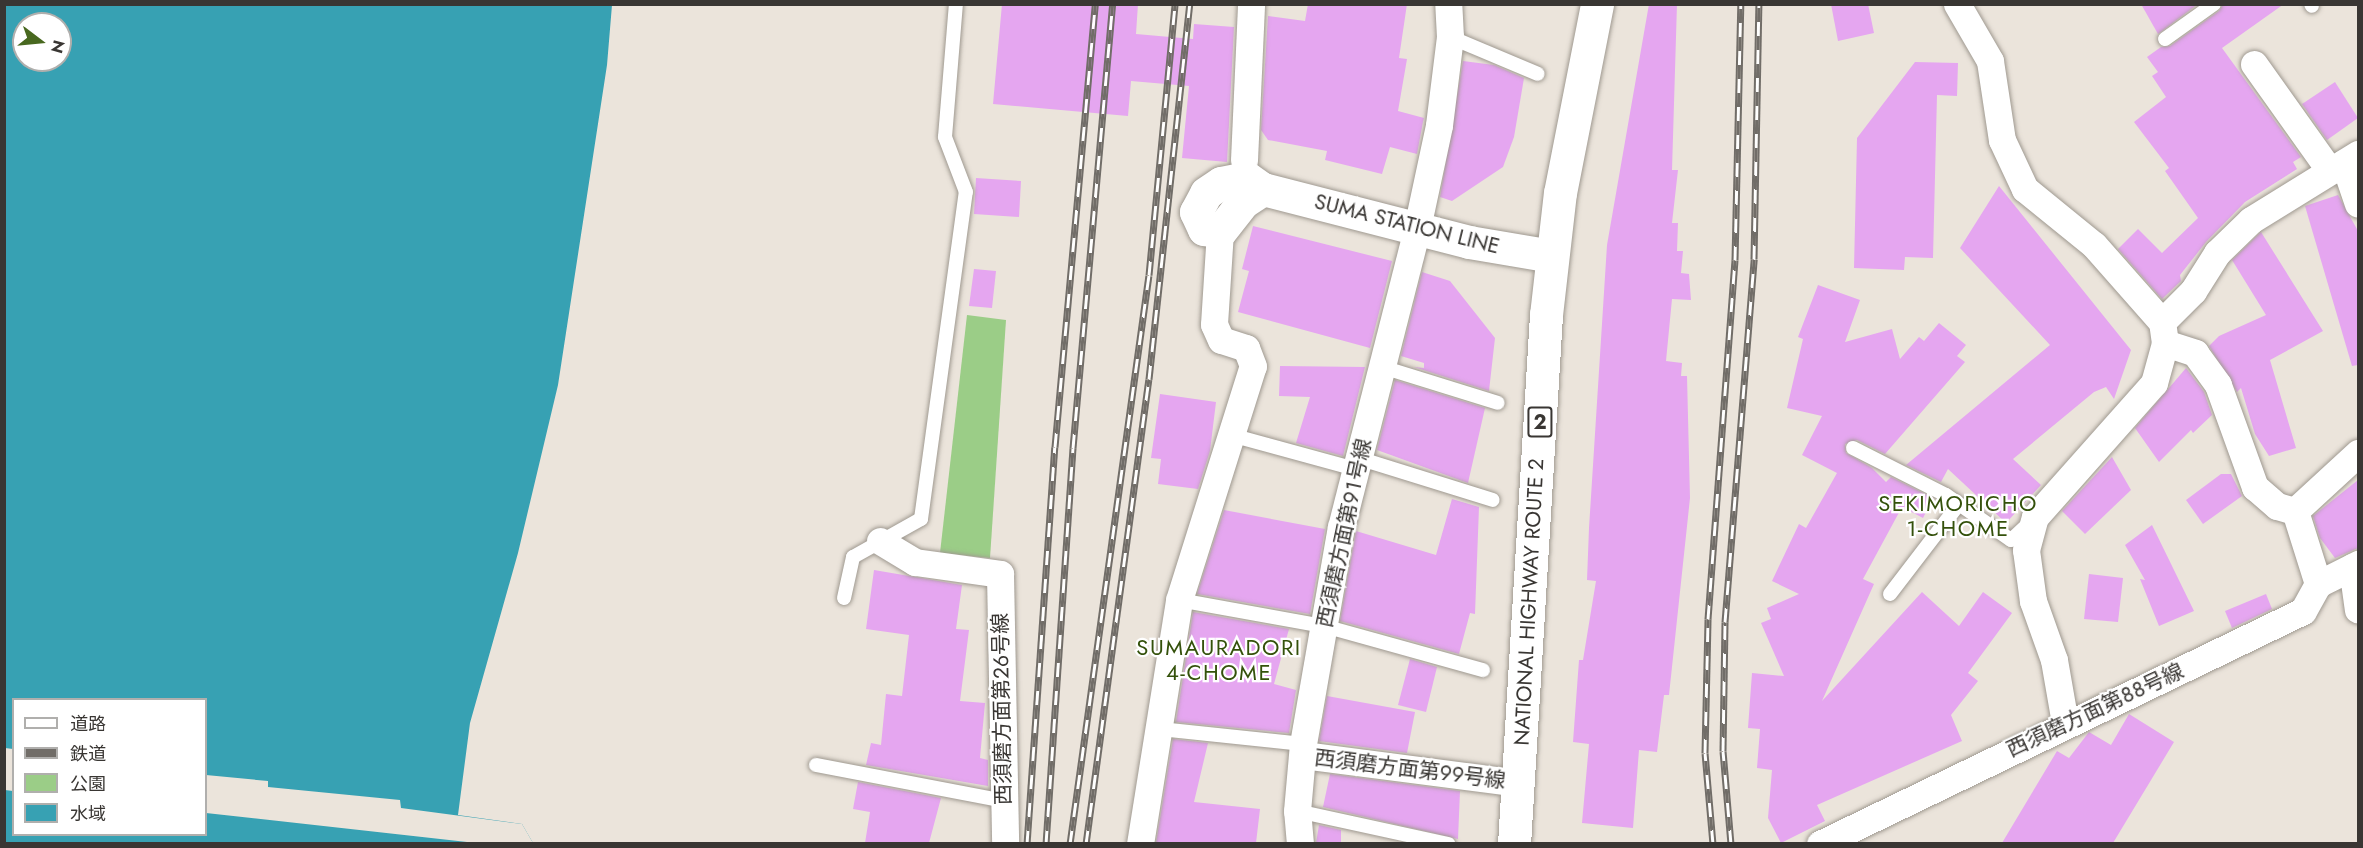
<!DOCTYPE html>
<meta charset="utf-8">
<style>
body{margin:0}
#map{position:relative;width:2363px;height:848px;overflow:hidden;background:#ebe4db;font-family:Jost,"Noto Sans JP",sans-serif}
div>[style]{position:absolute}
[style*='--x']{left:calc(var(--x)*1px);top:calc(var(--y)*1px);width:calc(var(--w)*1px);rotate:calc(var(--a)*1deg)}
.green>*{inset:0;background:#9bcd87}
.water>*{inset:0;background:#37a1b3}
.pier>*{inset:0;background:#ebe4db}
.building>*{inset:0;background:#e5a6f0}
.roads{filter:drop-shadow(0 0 2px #9f9990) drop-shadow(0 0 2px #9f9990)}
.lane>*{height:14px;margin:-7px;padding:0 7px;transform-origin:7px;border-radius:7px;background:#fff}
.street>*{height:27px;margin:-13.5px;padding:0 13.5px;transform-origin:13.5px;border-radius:13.5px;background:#fff}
.secondary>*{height:33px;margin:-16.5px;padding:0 16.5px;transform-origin:16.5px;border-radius:16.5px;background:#fff}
.highway>*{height:33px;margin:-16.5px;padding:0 16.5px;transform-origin:16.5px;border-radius:16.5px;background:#fff}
.rail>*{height:7px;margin-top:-3.5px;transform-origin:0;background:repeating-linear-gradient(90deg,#fff 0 14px,#716d68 0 28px);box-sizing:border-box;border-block:2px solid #716d68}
span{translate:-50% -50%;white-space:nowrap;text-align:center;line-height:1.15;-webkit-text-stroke:4.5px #fff;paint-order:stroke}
.shield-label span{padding:2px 4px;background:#fff;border:2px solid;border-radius:4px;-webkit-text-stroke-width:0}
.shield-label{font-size:20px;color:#393633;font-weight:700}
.street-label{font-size:21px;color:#393633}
.neighbourhood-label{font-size:22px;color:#34510b;letter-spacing:1.5px}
.frame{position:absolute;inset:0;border:6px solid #393633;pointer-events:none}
.legend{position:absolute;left:12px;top:698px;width:195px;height:138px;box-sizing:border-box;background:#fff;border:2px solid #b0afad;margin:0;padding:8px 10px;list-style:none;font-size:18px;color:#393633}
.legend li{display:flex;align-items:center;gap:12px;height:30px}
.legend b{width:30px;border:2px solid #b0afad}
.north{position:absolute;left:12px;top:12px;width:60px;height:60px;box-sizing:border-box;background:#fff;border:2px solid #b0afad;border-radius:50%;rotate:106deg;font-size:16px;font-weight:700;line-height:24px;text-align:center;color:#393633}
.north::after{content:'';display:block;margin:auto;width:21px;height:27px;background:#48681f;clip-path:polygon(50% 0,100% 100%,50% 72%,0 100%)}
</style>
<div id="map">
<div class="green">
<i style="clip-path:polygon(967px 315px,1006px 320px,990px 558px,940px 553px)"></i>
</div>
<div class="water">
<i style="clip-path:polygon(evenodd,5px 5px,612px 5px,607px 65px,558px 385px,518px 553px,470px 723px,458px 815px,522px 824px,533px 843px,5px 844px,5px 5px,24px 24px,60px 24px,60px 60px,24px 60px,24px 24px,5px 5px,14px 700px,206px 700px,206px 834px,14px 834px,14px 700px)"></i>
</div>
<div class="pier">
<i style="clip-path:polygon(5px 748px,13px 749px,13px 791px,5px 790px)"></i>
<i style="clip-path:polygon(206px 775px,268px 781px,268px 787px,400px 800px,401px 808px,522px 824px,533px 843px,476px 843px,206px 813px)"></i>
</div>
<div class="building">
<i style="clip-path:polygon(1002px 4px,1138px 4px,1136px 34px,1193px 39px,1194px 24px,1234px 27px,1227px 162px,1182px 158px,1189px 86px,1131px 81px,1128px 116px,993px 104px)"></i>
<i style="clip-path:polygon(1308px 4px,1407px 4px,1399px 58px,1407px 59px,1398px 111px,1424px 118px,1423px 122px,1417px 154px,1390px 147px,1382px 174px,1325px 160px,1327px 151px,1268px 140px,1261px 130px,1268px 16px,1305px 21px)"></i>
<i style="clip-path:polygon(1649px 4px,1677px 4px,1672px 170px,1678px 170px,1672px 223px,1678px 223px,1677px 251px,1683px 251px,1681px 273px,1689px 274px,1691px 300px,1672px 299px,1666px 361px,1682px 363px,1681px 376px,1687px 376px,1690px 498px,1669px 695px,1664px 695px,1657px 752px,1639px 750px,1633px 828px,1582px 823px,1589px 744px,1573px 742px,1579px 660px,1583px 660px,1596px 581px,1587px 580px,1589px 528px,1607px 245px)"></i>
<i style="clip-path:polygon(1831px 4px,1868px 4px,1874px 33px,1838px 41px)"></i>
<i style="clip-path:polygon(2141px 4px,2198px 4px,2158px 34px)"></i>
<i style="clip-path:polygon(2223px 4px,2284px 4px,2222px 48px,2301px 157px,2293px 162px,2297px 169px,2245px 202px,2206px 242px,2180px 275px,2181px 281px,2162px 299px,2118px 249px,2138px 229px,2162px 253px,2198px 218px,2165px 171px,2169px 168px,2134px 122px,2166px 97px,2152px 76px,2158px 72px,2147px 57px,2161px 47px,2170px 46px,2219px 11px)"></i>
<i style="clip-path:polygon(1463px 61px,1494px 65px,1524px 78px,1514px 137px,1503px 167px,1452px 201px,1440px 197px)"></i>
<i style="clip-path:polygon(1915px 62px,1958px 63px,1957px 96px,1937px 95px,1933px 258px,1905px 257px,1904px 270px,1854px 268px,1857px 138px)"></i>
<i style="clip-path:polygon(2335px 82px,2358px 118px,2327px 140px,2302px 104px)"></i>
<i style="clip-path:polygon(976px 178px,1021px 181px,1019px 217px,974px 214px)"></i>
<i style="clip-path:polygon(1999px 186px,2131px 350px,2114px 399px,2106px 387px,2094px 392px,2013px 459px,2041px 485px,2006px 523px,1948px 469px,1941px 482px,1906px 465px,2050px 345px,1960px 248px)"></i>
<i style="clip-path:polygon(2338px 195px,2358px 231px,2358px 365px,2352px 366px,2305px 206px)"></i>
<i style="clip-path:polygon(1253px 226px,1392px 261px,1370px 348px,1238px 312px,1249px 271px,1242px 269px)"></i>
<i style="clip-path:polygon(2261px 232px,2323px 331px,2270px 360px,2296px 448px,2269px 456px,2255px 434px,2241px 388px,2237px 392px,2209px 346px,2219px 336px,2266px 315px,2232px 260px)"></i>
<i style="clip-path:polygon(974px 269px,996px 271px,992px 308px,969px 306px)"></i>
<i style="clip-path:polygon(1422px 272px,1450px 281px,1495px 338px,1489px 391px,1414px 367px,1424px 368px,1424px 363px,1401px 356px)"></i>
<i style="clip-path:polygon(1818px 285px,1860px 300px,1845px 342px,1892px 329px,1900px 359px,1919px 337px,1924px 341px,1939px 323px,1966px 345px,1957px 356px,1965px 362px,1885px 454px,1857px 440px,1845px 444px,1846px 453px,1872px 468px,1886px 482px,1891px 477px,1933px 498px,1923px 518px,1902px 507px,1863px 579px,1874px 584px,1822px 701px,1922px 592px,1959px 626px,1983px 592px,2012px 613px,1968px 673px,1978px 681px,1951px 715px,1962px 741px,1817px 805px,1825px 821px,1781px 843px,1768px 818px,1772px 770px,1757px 768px,1760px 729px,1748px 728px,1752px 673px,1784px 676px,1761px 623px,1771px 619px,1767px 608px,1799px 594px,1772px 581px,1799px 524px,1806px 528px,1837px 473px,1802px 455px,1822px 416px,1787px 408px,1803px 339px,1798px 337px)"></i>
<i style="clip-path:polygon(1280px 366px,1365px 367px,1343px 456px,1296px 443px,1310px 397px,1279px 396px)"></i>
<i style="clip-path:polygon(2186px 368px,2204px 392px,2212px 415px,2193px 433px,2191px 430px,2159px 462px,2135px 428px)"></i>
<i style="clip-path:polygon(1395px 380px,1485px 408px,1468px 483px,1377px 450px)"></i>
<i style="clip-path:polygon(1160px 394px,1216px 402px,1210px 451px,1198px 489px,1158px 484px,1161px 459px,1151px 458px)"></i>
<i style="clip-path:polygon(2112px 457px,2131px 490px,2085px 534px,2062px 511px)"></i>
<i style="clip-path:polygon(2221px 474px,2231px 474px,2242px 496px,2203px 524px,2186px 500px)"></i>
<i style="clip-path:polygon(2358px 480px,2358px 548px,2335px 558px,2320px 538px,2313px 516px)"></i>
<i style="clip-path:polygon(1452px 499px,1479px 507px,1475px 614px,1470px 613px,1459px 654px,1340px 621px,1356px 531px,1436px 555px)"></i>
<i style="clip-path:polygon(1224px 510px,1325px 529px,1310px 614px,1197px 594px)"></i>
<i style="clip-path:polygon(2152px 525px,2194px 611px,2159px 626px,2140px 579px,2145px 580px,2125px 545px)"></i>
<i style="clip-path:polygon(874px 570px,962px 585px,956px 629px,969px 630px,960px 701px,985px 703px,980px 758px,988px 760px,988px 786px,866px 765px,871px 743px,881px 745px,886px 694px,902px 696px,909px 635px,866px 629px)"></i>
<i style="clip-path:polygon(2089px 574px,2123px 578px,2118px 622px,2084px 619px)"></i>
<i style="clip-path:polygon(2266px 594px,2272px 609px,2232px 628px,2225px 611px)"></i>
<i style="clip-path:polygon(1193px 612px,1289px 629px,1274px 684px,1296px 690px,1289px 733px,1176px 722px)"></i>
<i style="clip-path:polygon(1410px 659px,1437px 667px,1426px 712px,1398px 705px)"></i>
<i style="clip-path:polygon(1327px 696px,1415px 712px,1407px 753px,1319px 741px)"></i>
<i style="clip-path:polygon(2129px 714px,2174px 742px,2113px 843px,2002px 843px,2057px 751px,2069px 758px,2089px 732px,2111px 745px)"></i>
<i style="clip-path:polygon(1173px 739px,1208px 743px,1194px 802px,1260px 809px,1256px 843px,1156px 843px)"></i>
<i style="clip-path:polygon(1330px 774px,1460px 791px,1458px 839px,1323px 807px)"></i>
<i style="clip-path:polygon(858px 782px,941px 798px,929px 843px,865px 843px,870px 812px,853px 809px)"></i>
<i style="clip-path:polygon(1319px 825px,1341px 830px,1341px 843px,1316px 843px)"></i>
</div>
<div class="roads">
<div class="lane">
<i style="--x:2311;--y:4;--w:2;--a:63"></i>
<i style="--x:1450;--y:37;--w:95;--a:22.8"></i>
<i style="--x:2165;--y:39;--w:60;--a:-35.5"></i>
<i style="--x:1382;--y:367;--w:121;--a:17.2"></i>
<i style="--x:1231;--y:435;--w:129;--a:15.3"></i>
<i style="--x:1853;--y:448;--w:104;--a:26.8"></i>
<i style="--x:1946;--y:495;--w:79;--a:34.7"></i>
<i style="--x:2011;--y:540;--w:23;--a:-43"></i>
<i style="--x:1358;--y:458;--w:141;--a:17.3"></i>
<i style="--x:1890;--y:594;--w:113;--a:-52.5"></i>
<i style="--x:844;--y:598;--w:42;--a:-77.6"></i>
<i style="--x:853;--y:557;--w:78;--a:-29.2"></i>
<i style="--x:921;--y:519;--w:330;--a:-82.2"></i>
<i style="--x:966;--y:192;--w:59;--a:-110.9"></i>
<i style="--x:945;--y:137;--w:133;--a:-85.3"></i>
<i style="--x:1179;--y:600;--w:147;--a:10.2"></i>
<i style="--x:1324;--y:626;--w:165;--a:15.5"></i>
<i style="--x:1160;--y:729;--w:144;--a:6"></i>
<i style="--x:816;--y:765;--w:191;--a:10.8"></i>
<i style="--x:1297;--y:811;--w:155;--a:12.3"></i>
</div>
<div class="street">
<i style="--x:1957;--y:4;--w:66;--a:59.9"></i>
<i style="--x:1990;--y:61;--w:80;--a:81.4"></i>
<i style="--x:2002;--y:140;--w:54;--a:64.9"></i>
<i style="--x:2025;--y:189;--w:89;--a:39.1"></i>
<i style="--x:2094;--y:245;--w:103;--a:48.6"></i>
<i style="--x:2254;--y:64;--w:131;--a:54.6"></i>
<i style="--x:1244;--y:160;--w:156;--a:-87.4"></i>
<i style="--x:2344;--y:163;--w:43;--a:71.1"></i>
<i style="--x:2162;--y:322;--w:44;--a:-45"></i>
<i style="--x:2193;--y:291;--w:45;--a:-57.7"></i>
<i style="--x:2217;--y:253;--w:47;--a:-44.1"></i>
<i style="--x:2251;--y:220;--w:126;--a:-31.7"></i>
<i style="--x:2165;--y:343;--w:32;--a:18"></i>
<i style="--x:2195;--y:353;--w:39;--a:54"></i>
<i style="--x:2218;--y:385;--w:109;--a:70.1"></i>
<i style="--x:2255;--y:487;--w:29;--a:41"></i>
<i style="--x:2277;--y:506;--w:19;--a:16"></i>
<i style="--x:2295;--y:511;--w:86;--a:-42.6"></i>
<i style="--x:2295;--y:511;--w:77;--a:72.5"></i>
<i style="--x:880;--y:541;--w:41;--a:31"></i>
<i style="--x:915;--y:562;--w:86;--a:8"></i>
<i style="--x:1000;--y:574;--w:270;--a:88.9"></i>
<i style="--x:2352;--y:567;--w:43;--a:82.1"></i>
<i style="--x:2065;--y:723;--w:64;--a:-99.9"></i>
<i style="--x:2054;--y:660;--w:63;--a:-109.6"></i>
<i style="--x:2033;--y:601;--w:51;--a:-97.8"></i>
<i style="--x:2026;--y:550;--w:34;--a:-75"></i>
<i style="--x:2035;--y:517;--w:179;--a:-48.4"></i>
<i style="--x:2154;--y:383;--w:41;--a:-74.6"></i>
<i style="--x:2165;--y:343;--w:21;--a:-98"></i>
<i style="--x:1303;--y:755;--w:217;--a:7.4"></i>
<i style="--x:1140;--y:844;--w:247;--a:-80.9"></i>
<i style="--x:1179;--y:600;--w:245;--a:-72.5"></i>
<i style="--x:1253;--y:366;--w:19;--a:-111"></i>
<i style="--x:1246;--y:348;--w:26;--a:-162"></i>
<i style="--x:1221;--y:340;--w:17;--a:-114"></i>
<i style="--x:1214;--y:324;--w:93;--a:-86.3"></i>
<i style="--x:1300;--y:844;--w:33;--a:-95"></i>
<i style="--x:1297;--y:811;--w:67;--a:-84.9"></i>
<i style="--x:1303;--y:744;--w:220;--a:-80.1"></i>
<i style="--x:1341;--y:527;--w:309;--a:-75.7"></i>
<i style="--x:1417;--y:228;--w:105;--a:-77.9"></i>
<i style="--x:1439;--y:125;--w:89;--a:-82.9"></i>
<i style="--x:1450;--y:37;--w:33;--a:-93"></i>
<i style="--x:1820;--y:844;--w:536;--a:-25.75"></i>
<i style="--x:2303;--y:611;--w:31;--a:-61"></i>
<i style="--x:2318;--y:584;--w:45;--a:-26.6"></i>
</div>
<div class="secondary">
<i style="--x:1263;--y:189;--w:24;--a:147"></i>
<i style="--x:1243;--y:202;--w:37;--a:128"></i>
<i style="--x:1220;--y:231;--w:16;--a:-173"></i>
<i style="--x:1204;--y:229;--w:19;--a:-115"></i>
<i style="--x:1196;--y:212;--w:21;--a:-62"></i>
<i style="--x:1206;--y:193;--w:18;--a:-34"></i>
<i style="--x:1221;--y:183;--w:26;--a:-11"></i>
<i style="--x:1247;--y:178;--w:19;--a:35"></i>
<i style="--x:1263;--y:189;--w:213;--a:14.4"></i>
<i style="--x:1469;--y:242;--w:84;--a:9.6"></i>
</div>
<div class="highway">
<i style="--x:1514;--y:844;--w:530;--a:-86.54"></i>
<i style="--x:1546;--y:315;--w:123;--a:-83.5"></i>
<i style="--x:1560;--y:193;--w:193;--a:-78.9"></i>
</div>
</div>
<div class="rail">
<i style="--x:1027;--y:844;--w:398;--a:-86"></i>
<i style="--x:1055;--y:447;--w:445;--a:-84.8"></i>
<i style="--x:1046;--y:844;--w:397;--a:-86.1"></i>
<i style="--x:1073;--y:448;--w:446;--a:-84.9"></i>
<i style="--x:1070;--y:844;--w:574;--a:-82.1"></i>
<i style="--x:1149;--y:275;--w:272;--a:-84.5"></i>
<i style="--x:1086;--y:844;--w:469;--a:-82.3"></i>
<i style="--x:1149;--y:379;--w:377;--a:-83.8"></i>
<i style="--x:1713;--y:844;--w:91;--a:-95"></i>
<i style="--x:1705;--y:753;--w:134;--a:-88.7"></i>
<i style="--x:1708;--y:619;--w:360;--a:-85.7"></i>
<i style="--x:1735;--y:260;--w:256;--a:-88.7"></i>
<i style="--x:1731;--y:844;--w:93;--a:-94.9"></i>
<i style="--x:1723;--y:751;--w:129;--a:-89.1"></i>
<i style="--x:1725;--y:622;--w:364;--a:-85.4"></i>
<i style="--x:1754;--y:259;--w:255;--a:-88.9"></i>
</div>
<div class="shield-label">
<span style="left:1540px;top:422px">2</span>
</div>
<div class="street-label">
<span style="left:1407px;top:224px;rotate:14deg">SUMA STATION LINE</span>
<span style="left:1344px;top:533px;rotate:-78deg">西須磨方面第９１号線</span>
<span style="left:1529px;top:602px;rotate:-87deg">NATIONAL HIGHWAY ROUTE 2</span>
<span style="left:1002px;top:709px;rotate:-91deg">西須磨方面第２６号線</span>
<span style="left:2095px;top:710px;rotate:-25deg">西須磨方面第８８号線</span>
<span style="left:1410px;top:769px;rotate:7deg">西須磨方面第９９号線</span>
</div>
<div class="neighbourhood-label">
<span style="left:1958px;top:516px">SEKIMORICHO<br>1-CHOME</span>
<span style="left:1219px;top:660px">SUMAURADORI<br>4-CHOME</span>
</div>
<div class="frame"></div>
<ul class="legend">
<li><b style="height:8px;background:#fff"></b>道路</li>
<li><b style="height:8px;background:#716d68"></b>鉄道</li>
<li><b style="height:16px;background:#9bcd87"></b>公園</li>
<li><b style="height:16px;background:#37a1b3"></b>水域</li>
</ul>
<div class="north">N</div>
</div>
